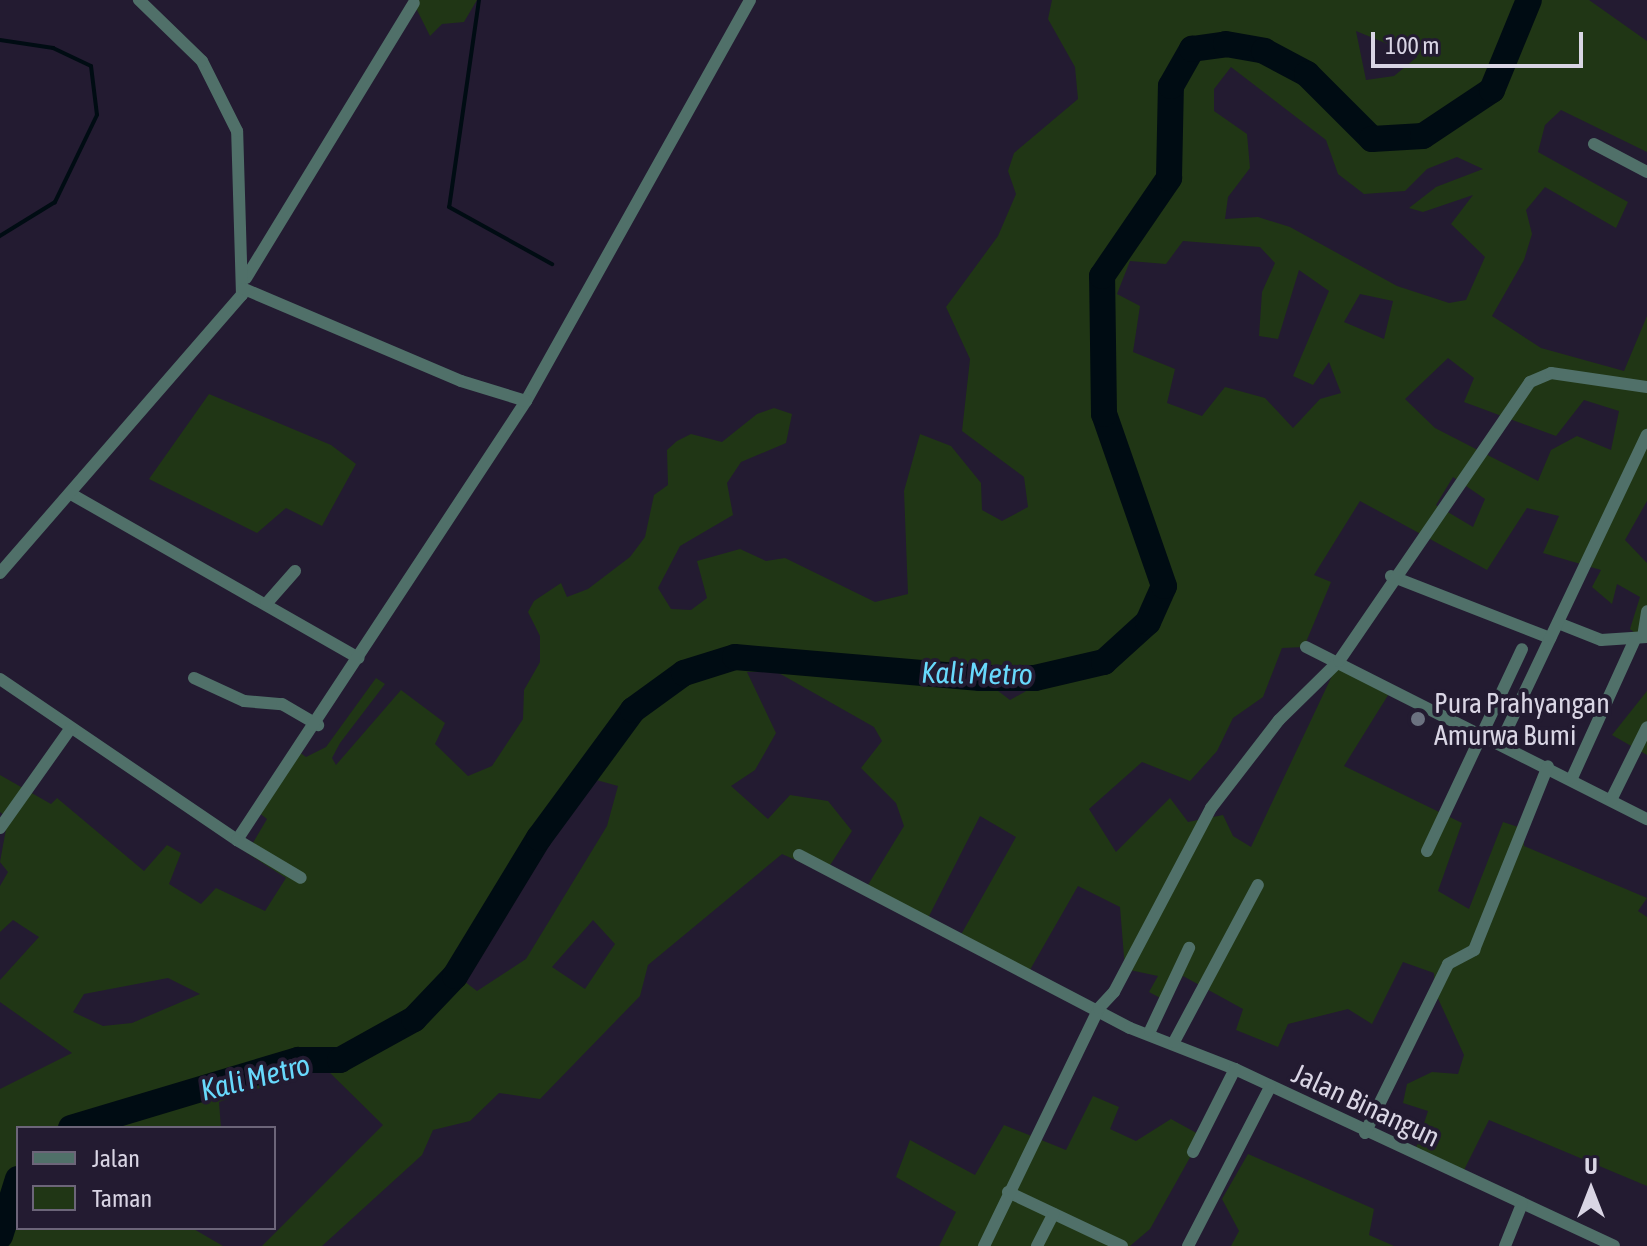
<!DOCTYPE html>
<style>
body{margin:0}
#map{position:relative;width:1647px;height:1246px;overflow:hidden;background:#231b31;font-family:"Asap Condensed",sans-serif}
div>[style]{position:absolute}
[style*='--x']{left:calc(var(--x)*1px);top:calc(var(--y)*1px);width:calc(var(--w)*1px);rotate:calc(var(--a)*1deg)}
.green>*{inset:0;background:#203615}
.stream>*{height:4px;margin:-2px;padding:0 2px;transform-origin:2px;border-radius:2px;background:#000c13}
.river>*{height:26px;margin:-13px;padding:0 13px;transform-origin:13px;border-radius:13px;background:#000c13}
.street>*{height:12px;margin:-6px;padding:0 6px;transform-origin:6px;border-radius:6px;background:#507069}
.dots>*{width:22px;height:22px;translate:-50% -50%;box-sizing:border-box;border:4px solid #231b31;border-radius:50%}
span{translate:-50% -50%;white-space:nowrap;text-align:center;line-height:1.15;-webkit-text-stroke:8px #231b31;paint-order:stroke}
.poi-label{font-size:28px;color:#d9d5e4}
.left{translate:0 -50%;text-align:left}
.street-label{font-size:28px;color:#d9d5e4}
.water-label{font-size:30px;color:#68d9fc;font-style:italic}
.legend{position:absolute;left:16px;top:1126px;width:260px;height:104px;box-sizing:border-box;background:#231b31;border:2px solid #6c6579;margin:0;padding:10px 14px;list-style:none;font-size:24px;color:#d9d5e4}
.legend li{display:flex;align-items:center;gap:16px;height:40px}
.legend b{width:40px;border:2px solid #6c6579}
.north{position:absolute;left:1551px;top:1150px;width:80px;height:80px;-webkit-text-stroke:6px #231b31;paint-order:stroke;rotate:0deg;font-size:22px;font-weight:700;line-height:32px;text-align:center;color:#d9d5e4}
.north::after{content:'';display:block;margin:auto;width:28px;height:36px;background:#d9d5e4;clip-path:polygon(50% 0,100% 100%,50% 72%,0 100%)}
.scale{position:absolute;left:1371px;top:32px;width:212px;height:36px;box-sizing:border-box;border:4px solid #d9d5e4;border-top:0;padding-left:10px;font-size:24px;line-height:28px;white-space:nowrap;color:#d9d5e4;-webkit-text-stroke:6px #231b31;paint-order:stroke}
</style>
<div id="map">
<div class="green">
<i style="clip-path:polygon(412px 0,477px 0,464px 22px,442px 24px,430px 36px)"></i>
<i style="clip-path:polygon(evenodd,1052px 0,1589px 0,1647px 41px,1647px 152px,1561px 110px,1545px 125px,1538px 152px,1628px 202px,1616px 228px,1545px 187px,1526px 210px,1532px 234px,1524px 260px,1492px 316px,1541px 348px,1624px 371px,1647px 316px,1647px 501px,1625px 540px,1647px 563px,1647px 643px,1630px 629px,1640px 597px,1617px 584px,1612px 604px,1592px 587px,1601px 570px,1543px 553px,1559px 516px,1527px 508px,1487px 570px,1360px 501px,1314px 575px,1331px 582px,1304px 647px,1282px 648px,1263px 697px,1233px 718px,1217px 751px,1190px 781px,1142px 762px,1089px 809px,1116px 852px,1170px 798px,1188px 822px,1223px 815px,1233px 836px,1251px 847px,1339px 661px,1390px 692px,1344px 766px,1462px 823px,1438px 891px,1469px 909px,1503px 822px,1524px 829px,1524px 846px,1647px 898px,1638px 911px,1647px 917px,1647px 1186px,1489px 1120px,1461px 1176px,1414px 1154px,1428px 1111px,1403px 1103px,1407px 1084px,1432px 1072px,1458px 1074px,1464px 1055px,1435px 992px,1434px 973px,1403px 962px,1372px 1024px,1348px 1009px,1288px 1024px,1278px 1047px,1236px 1030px,1243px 1009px,1183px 976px,1168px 1002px,1149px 992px,1158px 976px,1125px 969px,1120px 907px,1078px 886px,1027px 975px,958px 940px,1016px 837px,980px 816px,927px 920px,863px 893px,904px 826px,896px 803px,861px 768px,882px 741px,874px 727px,777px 672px,747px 672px,776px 733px,755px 770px,731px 786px,768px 819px,790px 795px,828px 801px,852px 831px,825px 873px,782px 854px,648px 965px,640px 996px,540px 1099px,499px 1093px,470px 1121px,433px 1130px,422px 1155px,322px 1246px,262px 1246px,383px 1125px,323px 1066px,219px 1102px,221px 1128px,18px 1128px,18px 1228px,192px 1228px,223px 1246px,0 1246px,0 1089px,72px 1053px,0 1002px,0 980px,39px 937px,13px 920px,0 932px,0 886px,8px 872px,0 862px,8px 818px,0 812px,0 775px,51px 804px,57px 798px,144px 871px,167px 845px,181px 853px,169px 884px,201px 904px,216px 888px,265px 911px,286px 878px,247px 853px,267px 819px,258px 812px,295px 749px,306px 757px,326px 747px,376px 678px,385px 684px,340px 743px,332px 758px,336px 765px,401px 690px,445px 723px,435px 744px,468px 776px,492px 766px,523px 719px,524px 690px,540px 662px,540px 636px,528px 612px,534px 601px,561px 583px,567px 597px,588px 589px,630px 557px,645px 537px,654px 495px,668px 485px,667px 450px,677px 441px,691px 434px,722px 442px,757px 414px,774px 408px,792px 414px,786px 443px,741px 462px,727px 483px,733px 515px,680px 546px,658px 588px,671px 609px,691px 610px,707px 598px,697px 561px,740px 549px,766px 561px,785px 558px,875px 602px,908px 594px,904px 491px,920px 434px,951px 446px,981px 483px,982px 510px,1002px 521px,1028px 507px,1024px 477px,962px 431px,970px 359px,946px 307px,998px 236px,1016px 194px,1008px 171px,1014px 153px,1078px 99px,1075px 67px,1048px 19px,1052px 0,1356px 31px,1417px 56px,1417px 57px,1394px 76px,1366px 80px,1356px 31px,1052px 0,1231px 67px,1326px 140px,1338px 174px,1364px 194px,1405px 191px,1427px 169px,1457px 157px,1483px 169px,1436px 187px,1409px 208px,1423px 212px,1473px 195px,1451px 224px,1485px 257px,1466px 300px,1449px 303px,1397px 286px,1290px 227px,1258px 217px,1225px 219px,1228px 197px,1250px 168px,1247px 134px,1214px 111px,1214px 89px,1231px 67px,1052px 0,1183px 241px,1260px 247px,1275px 263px,1262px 292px,1259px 336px,1278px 339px,1299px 270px,1329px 291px,1293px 376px,1313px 385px,1329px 362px,1341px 393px,1320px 399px,1293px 428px,1265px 398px,1225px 387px,1202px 416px,1167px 403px,1175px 369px,1133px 352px,1140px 306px,1117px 294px,1130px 261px,1166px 264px,1183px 241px,1052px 0,1360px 294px,1393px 301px,1384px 339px,1344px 322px,1360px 294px,1052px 0,1448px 358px,1474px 378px,1464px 402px,1556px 436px,1584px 400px,1619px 411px,1611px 450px,1577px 436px,1551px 450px,1538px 481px,1435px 428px,1405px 399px,1448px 358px,1052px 0,1453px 477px,1485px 499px,1473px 527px,1436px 505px,1453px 477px,1052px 0,1058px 673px,1010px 700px,981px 678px,1035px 678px,1058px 673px,1052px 0,582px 776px,618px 786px,607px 826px,526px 959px,477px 991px,456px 975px,582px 776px,1052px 0,593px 920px,615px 944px,585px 989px,552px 967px,593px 920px,1052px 0,168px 978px,200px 994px,132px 1023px,103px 1026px,73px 1012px,84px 994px,168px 978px)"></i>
<i style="clip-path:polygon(209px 394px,331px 445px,356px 464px,322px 526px,286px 508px,257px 533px,149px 479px)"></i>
<i style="clip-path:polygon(1647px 691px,1647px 755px,1612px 735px)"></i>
<i style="clip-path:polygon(1093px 1096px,1119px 1107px,1110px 1129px,1136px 1141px,1171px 1119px,1202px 1136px,1150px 1229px,1130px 1246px,939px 1246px,956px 1212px,896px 1177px,910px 1140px,975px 1175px,1004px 1125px,1066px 1150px)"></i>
<i style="clip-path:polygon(1248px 1154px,1374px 1209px,1369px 1235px,1394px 1246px,1231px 1246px,1239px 1231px,1222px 1199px)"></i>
</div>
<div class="stream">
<i style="--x:479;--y:0;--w:209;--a:98.2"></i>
<i style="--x:449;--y:207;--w:118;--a:29"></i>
<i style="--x:0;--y:40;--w:54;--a:8.6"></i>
<i style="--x:53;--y:48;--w:42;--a:25.3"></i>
<i style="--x:91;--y:66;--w:49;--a:83"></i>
<i style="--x:97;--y:115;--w:97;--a:115.8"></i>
<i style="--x:55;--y:202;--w:65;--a:148.3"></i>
</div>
<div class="river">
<i style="--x:71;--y:1128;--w:237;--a:-16.7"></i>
<i style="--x:298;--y:1060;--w:42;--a:0"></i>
<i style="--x:340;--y:1060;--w:85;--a:-29"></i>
<i style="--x:414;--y:1019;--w:59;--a:-46.4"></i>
<i style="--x:455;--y:976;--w:162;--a:-58.7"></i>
<i style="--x:539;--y:838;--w:159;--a:-53.7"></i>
<i style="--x:633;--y:710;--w:63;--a:-36"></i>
<i style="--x:684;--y:673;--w:53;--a:-17.4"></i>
<i style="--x:735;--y:657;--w:246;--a:4.9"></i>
<i style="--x:980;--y:678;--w:55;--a:0"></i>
<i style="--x:1035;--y:678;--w:71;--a:-13.1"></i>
<i style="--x:1104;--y:662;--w:59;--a:-42.3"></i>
<i style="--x:1148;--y:622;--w:39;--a:-66"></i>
<i style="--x:1164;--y:586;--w:182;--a:-109.2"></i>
<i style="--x:1104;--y:414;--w:138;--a:-90.8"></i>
<i style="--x:1102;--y:276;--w:119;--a:-55.6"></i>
<i style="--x:1169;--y:178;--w:92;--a:-88.8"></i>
<i style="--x:1171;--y:86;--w:43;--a:-60.4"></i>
<i style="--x:1192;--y:49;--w:34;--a:-8"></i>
<i style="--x:1226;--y:44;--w:39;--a:10"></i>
<i style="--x:1264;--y:51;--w:49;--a:28.1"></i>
<i style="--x:1307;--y:74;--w:92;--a:45"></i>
<i style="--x:1372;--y:139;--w:51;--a:-3.4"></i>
<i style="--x:1423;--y:136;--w:83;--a:-33.7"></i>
<i style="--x:1492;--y:90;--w:97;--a:-67.7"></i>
<i style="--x:0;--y:1236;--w:60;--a:-72.5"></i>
</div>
<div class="street">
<i style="--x:1594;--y:144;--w:60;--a:27.8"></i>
<i style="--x:246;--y:278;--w:322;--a:-58.6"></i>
<i style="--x:526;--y:401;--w:459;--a:-60.8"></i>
<i style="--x:71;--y:494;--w:331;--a:29.7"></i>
<i style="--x:0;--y:573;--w:369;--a:-49"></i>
<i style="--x:242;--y:295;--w:164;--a:-91.7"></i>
<i style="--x:237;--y:131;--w:78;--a:-116.6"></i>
<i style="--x:202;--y:61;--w:88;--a:-135.9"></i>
<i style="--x:1391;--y:576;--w:171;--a:21.3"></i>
<i style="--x:266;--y:604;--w:44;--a:-48.7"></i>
<i style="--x:1558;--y:623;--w:46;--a:21.6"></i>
<i style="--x:1601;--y:640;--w:46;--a:-3.7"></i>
<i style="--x:1643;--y:637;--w:26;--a:-81"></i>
<i style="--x:1306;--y:647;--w:382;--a:26.8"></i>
<i style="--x:194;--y:678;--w:55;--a:24.7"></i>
<i style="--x:244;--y:701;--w:38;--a:5"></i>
<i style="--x:282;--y:704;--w:42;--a:30.3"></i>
<i style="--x:0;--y:679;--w:287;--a:34.2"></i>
<i style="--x:237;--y:840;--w:526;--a:-56.64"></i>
<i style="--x:526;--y:401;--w:68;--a:-162.9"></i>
<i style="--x:461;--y:381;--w:236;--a:-157"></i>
<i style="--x:1501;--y:742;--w:340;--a:-64.6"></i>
<i style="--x:1572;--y:778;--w:153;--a:-65.6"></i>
<i style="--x:1611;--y:800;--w:81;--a:-63.7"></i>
<i style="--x:0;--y:828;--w:121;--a:-54.7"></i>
<i style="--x:237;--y:840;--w:74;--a:30.7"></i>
<i style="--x:1427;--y:851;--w:223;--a:-64.8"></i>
<i style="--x:799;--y:855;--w:373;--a:27.6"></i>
<i style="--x:1130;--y:1028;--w:113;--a:21.3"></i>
<i style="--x:1235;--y:1069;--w:418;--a:25"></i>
<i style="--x:1150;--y:1031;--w:92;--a:-64.8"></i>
<i style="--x:1174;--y:1042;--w:178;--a:-61.9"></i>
<i style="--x:1365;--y:1133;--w:188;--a:-63.8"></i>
<i style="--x:1448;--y:964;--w:30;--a:-28"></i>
<i style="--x:1474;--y:950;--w:198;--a:-68.1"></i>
<i style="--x:1193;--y:1152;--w:93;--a:-63.2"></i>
<i style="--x:1008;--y:1192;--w:126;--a:25.3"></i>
<i style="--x:984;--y:1246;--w:264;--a:-64.2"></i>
<i style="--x:1099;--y:1008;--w:22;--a:-47"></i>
<i style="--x:1114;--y:992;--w:208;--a:-62.2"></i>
<i style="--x:1211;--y:808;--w:111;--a:-52.3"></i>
<i style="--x:1279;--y:720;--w:84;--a:-44.5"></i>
<i style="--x:1339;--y:661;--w:338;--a:-55.6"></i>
<i style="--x:1530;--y:382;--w:23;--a:-23"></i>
<i style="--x:1551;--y:373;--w:97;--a:8.3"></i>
<i style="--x:1037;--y:1246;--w:36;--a:-63"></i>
<i style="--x:1188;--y:1246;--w:179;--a:-62.7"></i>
<i style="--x:1505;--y:1246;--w:45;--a:-68"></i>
</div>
<div class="dots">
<i style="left:1418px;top:719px;background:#6b7280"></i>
</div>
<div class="poi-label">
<span class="left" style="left:1434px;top:719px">Pura Prahyangan<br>Amurwa Bumi</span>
</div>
<div class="street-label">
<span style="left:1366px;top:1105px;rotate:25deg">Jalan Binangun</span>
</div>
<div class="water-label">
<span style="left:977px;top:673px;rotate:1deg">Kali Metro</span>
<span style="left:255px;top:1077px;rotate:-14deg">Kali Metro</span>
</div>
<ul class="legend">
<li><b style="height:10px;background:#507069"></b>Jalan</li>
<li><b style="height:22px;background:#203615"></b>Taman</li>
</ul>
<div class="north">U</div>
<div class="scale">100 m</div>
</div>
